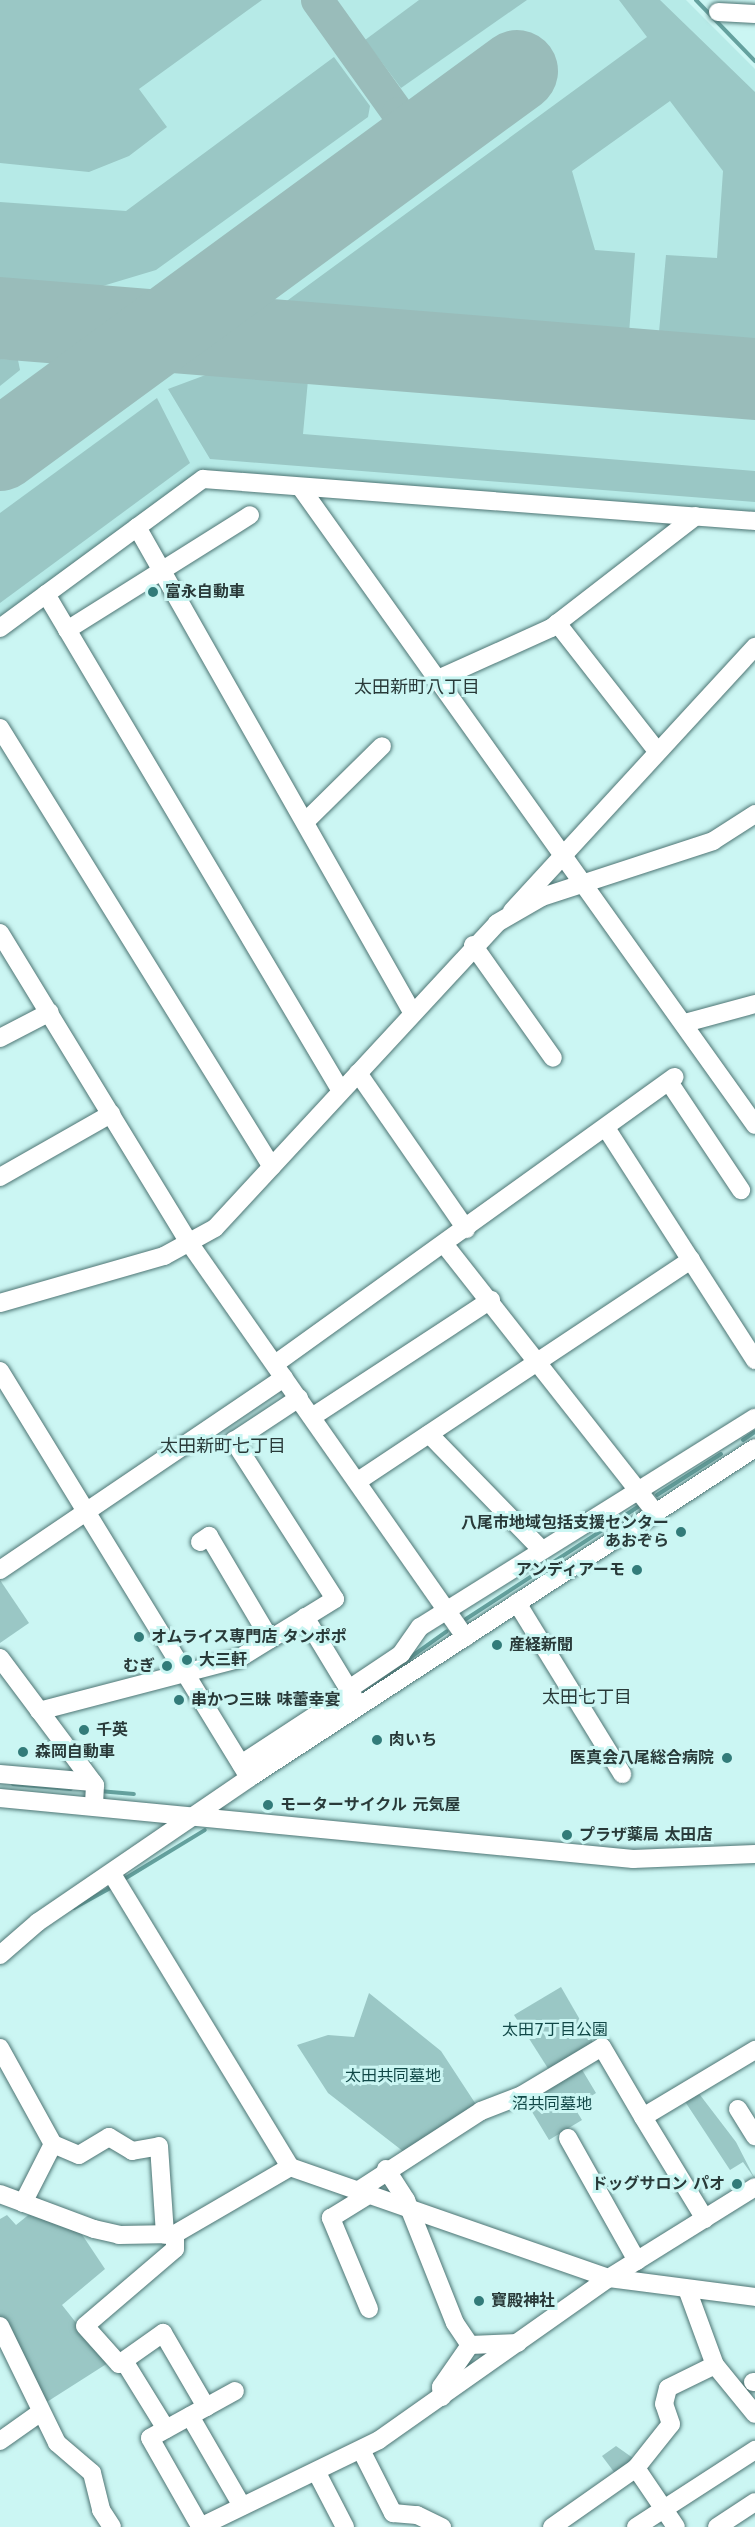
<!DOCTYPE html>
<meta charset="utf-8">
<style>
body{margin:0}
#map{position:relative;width:755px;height:2527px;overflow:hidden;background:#cbf6f3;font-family:"DejaVu Sans","Noto Sans JP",sans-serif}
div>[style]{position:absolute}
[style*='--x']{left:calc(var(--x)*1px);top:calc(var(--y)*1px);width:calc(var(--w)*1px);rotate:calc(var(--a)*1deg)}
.built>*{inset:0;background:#b6eae7}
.green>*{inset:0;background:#9ac7c5}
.stream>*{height:4px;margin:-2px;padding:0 2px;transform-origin:2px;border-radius:2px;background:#64a19e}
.taxiway>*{height:33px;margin:-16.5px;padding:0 16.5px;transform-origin:16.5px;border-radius:16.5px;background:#99bcba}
.runway>*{height:82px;margin:-41px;padding:0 41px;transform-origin:41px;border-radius:41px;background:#99bcba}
.roads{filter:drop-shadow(0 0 2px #4e7574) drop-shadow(0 0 2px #4e7574)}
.minor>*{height:18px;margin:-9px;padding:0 9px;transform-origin:9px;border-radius:9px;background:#fff}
.dots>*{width:16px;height:16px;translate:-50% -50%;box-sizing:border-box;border:3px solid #cbf6f3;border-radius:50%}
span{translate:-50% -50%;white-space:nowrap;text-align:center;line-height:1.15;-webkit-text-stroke:6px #cbf6f3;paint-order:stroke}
.poi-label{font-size:16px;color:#293a39;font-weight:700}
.left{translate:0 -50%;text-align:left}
.right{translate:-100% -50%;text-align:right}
.park-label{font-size:16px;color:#114847}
.neighbourhood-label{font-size:18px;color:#293a39}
</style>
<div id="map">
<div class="built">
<i style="clip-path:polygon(0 0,686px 0,755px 69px,755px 517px,203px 474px,0 625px)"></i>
</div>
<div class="green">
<i style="clip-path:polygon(0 0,262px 0,139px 89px,167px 127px,129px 156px,89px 172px,0 163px)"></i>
<i style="clip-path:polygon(419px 0,527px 0,401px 88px,365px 40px)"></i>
<i style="clip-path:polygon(619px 0,660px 0,755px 92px,755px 340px,659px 332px,666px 255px,717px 258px,723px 171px,670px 101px,572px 171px,595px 250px,635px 253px,629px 334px,284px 303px,647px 37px)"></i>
<i style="clip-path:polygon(334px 57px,370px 106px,368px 117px,156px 270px,96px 288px,0 282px,0 202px,126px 211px)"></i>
<i style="clip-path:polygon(0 359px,18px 360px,20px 370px,0 386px)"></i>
<i style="clip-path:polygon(211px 373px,308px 380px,303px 434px,755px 471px,755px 502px,210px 459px,168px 389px)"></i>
<i style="clip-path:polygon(157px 398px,190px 463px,0 603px,0 513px)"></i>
<i style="clip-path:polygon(0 1580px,29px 1623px,0 1643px)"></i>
<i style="clip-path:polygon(561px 1987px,594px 2044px,549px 2070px,514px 2015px)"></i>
<i style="clip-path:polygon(369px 1993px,441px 2051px,479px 2109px,404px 2152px,328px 2093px,297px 2045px,328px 2035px,354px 2037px)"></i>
<i style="clip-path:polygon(578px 2063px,596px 2093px,574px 2107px,582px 2120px,549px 2140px,523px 2097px)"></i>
<i style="clip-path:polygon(697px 2091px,736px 2142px,755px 2179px,743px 2162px,730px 2170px,684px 2100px)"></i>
<i style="clip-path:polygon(37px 2208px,75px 2224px,105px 2269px,62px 2305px,108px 2363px,39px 2407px,0 2326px,0 2219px,7px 2215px,16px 2225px)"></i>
<i style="clip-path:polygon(616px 2446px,640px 2463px,620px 2480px,602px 2456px)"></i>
</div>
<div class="stream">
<i style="--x:696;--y:0;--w:85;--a:46"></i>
<i style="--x:743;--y:1440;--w:14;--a:-34"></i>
<i style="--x:657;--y:1495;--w:76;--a:-32.6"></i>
<i style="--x:466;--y:1619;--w:205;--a:-33.1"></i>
<i style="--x:380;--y:1679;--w:82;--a:-35.6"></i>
<i style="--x:13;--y:1784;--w:58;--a:4.9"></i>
<i style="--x:99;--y:1791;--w:35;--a:5"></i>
<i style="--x:121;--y:1881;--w:98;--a:-31.3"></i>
<i style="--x:74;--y:1908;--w:43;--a:-28.9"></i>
</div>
<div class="taxiway">
<i style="--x:317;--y:0;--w:139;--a:54.4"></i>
<i style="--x:398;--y:113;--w:17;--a:80"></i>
<i style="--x:401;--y:130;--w:36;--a:108"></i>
</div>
<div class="runway">
<i style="--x:0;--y:318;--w:757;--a:4.62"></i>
<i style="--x:0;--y:450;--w:641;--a:-36.24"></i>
</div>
<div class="roads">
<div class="minor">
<i style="--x:718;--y:12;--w:37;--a:3"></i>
<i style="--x:301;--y:488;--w:782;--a:54.52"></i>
<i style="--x:137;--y:527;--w:558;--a:60.45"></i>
<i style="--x:46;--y:594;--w:578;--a:59.31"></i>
<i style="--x:557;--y:623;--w:162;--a:52"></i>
<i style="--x:0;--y:628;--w:252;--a:-36.3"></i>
<i style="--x:203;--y:479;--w:554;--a:4.35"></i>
<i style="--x:67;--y:630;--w:216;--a:-32.1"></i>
<i style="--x:438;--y:679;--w:124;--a:-24.3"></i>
<i style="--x:551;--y:628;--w:183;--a:-37.7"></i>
<i style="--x:0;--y:728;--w:516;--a:58.22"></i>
<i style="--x:305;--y:822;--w:108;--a:-44.6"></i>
<i style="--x:512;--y:911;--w:359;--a:-47.4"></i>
<i style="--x:0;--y:933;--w:364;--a:58.6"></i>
<i style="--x:190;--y:1244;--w:480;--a:55"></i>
<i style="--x:473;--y:945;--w:138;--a:54.7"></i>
<i style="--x:685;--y:1023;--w:73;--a:-15.2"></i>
<i style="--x:0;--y:1038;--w:56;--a:-27.5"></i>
<i style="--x:358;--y:1073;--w:190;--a:55.3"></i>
<i style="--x:669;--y:1082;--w:130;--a:56.3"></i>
<i style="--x:606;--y:1128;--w:276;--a:57.3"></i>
<i style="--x:0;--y:1177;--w:128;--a:-29.6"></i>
<i style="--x:444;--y:1244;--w:341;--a:51.8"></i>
<i style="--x:0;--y:1303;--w:171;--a:-16"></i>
<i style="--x:164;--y:1256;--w:58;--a:-28.8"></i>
<i style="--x:215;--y:1228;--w:415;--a:-47.2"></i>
<i style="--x:497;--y:923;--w:52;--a:-30"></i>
<i style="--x:542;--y:897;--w:180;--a:-18.1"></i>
<i style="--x:713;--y:841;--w:50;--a:-32.7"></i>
<i style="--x:275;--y:1364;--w:492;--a:-35.7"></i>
<i style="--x:0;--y:1371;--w:477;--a:58.5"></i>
<i style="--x:312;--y:1417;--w:214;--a:-33.2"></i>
<i style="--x:429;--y:1434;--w:162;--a:45.8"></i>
<i style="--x:358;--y:1481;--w:400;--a:-33.6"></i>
<i style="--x:200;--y:1542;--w:11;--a:-34"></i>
<i style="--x:209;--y:1536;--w:120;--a:59.4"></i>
<i style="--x:0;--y:1570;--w:343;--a:-34.1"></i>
<i style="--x:517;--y:1603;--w:201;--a:58.4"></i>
<i style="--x:305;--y:1617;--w:95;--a:58.8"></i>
<i style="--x:0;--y:1658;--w:159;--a:53.2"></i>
<i style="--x:95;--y:1785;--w:21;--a:93"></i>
<i style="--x:349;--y:1689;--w:63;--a:-33.9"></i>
<i style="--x:401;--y:1654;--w:33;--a:-55"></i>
<i style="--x:420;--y:1627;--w:395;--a:-32"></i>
<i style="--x:39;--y:1711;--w:206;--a:-14.6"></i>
<i style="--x:238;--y:1659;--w:114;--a:-31.7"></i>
<i style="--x:335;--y:1599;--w:188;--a:-122.6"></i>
<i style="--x:234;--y:1441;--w:78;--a:-33.5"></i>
<i style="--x:241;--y:1764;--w:131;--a:-33.2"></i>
<i style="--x:0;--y:1774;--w:93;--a:4.9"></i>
<i style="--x:0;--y:1798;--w:636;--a:5.5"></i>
<i style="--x:633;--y:1859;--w:122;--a:-2.3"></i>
<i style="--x:112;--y:1874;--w:343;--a:58.7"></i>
<i style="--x:290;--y:2167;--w:338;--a:19.2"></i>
<i style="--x:609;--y:2278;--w:147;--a:7.4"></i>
<i style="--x:0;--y:1955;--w:50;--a:-41"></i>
<i style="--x:38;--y:1922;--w:255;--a:-34.3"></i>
<i style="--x:249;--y:1778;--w:604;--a:-33.11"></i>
<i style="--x:0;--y:2048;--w:110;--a:61.1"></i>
<i style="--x:53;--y:2144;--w:28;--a:23"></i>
<i style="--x:79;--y:2155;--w:35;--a:-31"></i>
<i style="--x:109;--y:2137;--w:27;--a:31"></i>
<i style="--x:132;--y:2151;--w:27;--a:-10"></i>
<i style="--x:159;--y:2146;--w:89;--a:86.1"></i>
<i style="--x:738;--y:2109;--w:32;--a:58"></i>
<i style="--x:568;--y:2138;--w:141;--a:60.7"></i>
<i style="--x:386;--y:2169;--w:37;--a:57"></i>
<i style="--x:406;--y:2200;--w:132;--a:68.3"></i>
<i style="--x:455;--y:2323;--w:27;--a:56"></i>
<i style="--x:470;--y:2345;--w:51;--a:124.6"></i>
<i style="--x:441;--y:2387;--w:10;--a:84"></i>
<i style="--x:359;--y:2190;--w:145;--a:-32.9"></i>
<i style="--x:481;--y:2111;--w:44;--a:-21.3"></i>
<i style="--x:522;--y:2095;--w:93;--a:-31"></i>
<i style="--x:602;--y:2047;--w:81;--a:59.6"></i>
<i style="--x:0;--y:2194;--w:100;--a:20.4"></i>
<i style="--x:94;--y:2229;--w:26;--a:13"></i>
<i style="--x:119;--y:2235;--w:56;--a:-1"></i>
<i style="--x:175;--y:2234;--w:133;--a:-30.2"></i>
<i style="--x:23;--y:2203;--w:66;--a:-63"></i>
<i style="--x:705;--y:2219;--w:119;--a:-121.3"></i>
<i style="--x:643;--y:2117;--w:131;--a:-30.9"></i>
<i style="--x:175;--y:2234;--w:15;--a:90"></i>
<i style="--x:175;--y:2249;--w:118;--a:139.5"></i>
<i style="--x:85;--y:2326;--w:51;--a:48.2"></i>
<i style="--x:119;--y:2364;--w:54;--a:-35.2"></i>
<i style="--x:163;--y:2333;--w:86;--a:59.8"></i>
<i style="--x:687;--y:2289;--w:81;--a:69.8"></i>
<i style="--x:715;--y:2365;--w:63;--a:50.8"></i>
<i style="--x:369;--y:2309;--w:99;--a:-112.7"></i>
<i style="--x:331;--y:2218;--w:46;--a:-31.6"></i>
<i style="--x:0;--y:2326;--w:130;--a:64"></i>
<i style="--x:57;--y:2443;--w:46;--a:40.6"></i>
<i style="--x:92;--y:2473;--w:38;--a:76"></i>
<i style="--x:101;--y:2510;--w:20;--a:57"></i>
<i style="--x:470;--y:2345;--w:48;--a:-2.4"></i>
<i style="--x:124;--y:2361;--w:80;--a:58.3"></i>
<i style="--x:753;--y:2382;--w:2;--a:0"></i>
<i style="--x:190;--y:2416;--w:104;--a:60"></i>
<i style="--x:0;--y:2441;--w:50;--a:-35.3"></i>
<i style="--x:361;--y:2450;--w:71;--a:63.1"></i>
<i style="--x:393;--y:2513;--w:24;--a:5"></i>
<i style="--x:417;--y:2515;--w:28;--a:26"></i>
<i style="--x:636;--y:2468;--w:71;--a:55.9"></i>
<i style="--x:317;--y:2473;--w:61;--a:62.6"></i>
<i style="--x:200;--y:2526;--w:101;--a:-119.6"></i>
<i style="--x:150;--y:2438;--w:97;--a:-28.9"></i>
<i style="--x:200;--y:2527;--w:199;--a:-25.9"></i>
<i style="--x:379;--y:2440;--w:281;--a:-35.2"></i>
<i style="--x:609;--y:2278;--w:172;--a:-31.9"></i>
<i style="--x:552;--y:2527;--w:103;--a:-35.1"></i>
<i style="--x:636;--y:2468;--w:56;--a:-51.5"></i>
<i style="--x:671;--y:2424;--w:21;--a:-109"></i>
<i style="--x:664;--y:2404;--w:16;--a:-76"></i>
<i style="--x:668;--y:2388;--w:52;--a:-26.1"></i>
<i style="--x:636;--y:2527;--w:142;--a:-32.9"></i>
<i style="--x:717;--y:2527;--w:45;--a:-33.3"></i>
</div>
</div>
<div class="dots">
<i style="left:153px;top:592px;background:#327b79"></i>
<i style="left:681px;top:1532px;background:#327b79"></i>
<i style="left:637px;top:1570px;background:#327b79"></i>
<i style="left:139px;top:1637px;background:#327b79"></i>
<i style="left:497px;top:1645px;background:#327b79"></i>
<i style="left:187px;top:1660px;background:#327b79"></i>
<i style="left:167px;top:1666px;background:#327b79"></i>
<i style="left:179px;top:1700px;background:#327b79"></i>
<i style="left:84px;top:1730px;background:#327b79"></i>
<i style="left:377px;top:1740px;background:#327b79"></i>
<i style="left:23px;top:1752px;background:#327b79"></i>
<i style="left:727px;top:1758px;background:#327b79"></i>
<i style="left:268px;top:1805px;background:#327b79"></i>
<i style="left:567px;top:1835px;background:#327b79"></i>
<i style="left:737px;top:2184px;background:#327b79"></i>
<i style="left:479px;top:2301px;background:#327b79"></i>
</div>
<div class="poi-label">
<span class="left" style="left:165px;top:592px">富永自動車</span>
<span class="right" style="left:669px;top:1532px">八尾市地域包括支援センター<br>あおぞら</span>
<span class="right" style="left:625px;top:1570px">アンディアーモ</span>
<span class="left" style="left:151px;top:1637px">オムライス専門店 タンポポ</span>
<span class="left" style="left:509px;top:1645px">産経新聞</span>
<span class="left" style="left:199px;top:1660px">大三軒</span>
<span class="right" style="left:155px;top:1666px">むぎ</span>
<span class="left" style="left:191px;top:1700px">串かつ三昧 味蕾幸宴</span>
<span class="left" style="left:96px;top:1730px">千英</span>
<span class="left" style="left:389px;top:1740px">肉いち</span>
<span class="left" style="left:35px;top:1752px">森岡自動車</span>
<span class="right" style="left:714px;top:1758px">医真会八尾総合病院</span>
<span class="left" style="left:280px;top:1805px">モーターサイクル 元気屋</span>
<span class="left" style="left:579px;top:1835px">プラザ薬局 太田店</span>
<span class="right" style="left:725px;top:2184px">ドッグサロン パオ</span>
<span class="left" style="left:491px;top:2301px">寶殿神社</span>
</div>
<div class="park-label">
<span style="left:555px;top:2030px">太田7丁目公園</span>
<span style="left:393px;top:2076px">太田共同墓地</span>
<span style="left:552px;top:2104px">沼共同墓地</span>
</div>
<div class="neighbourhood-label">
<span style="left:417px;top:687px">太田新町八丁目</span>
<span style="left:223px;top:1446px">太田新町七丁目</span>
<span style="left:587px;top:1697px">太田七丁目</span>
</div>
</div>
